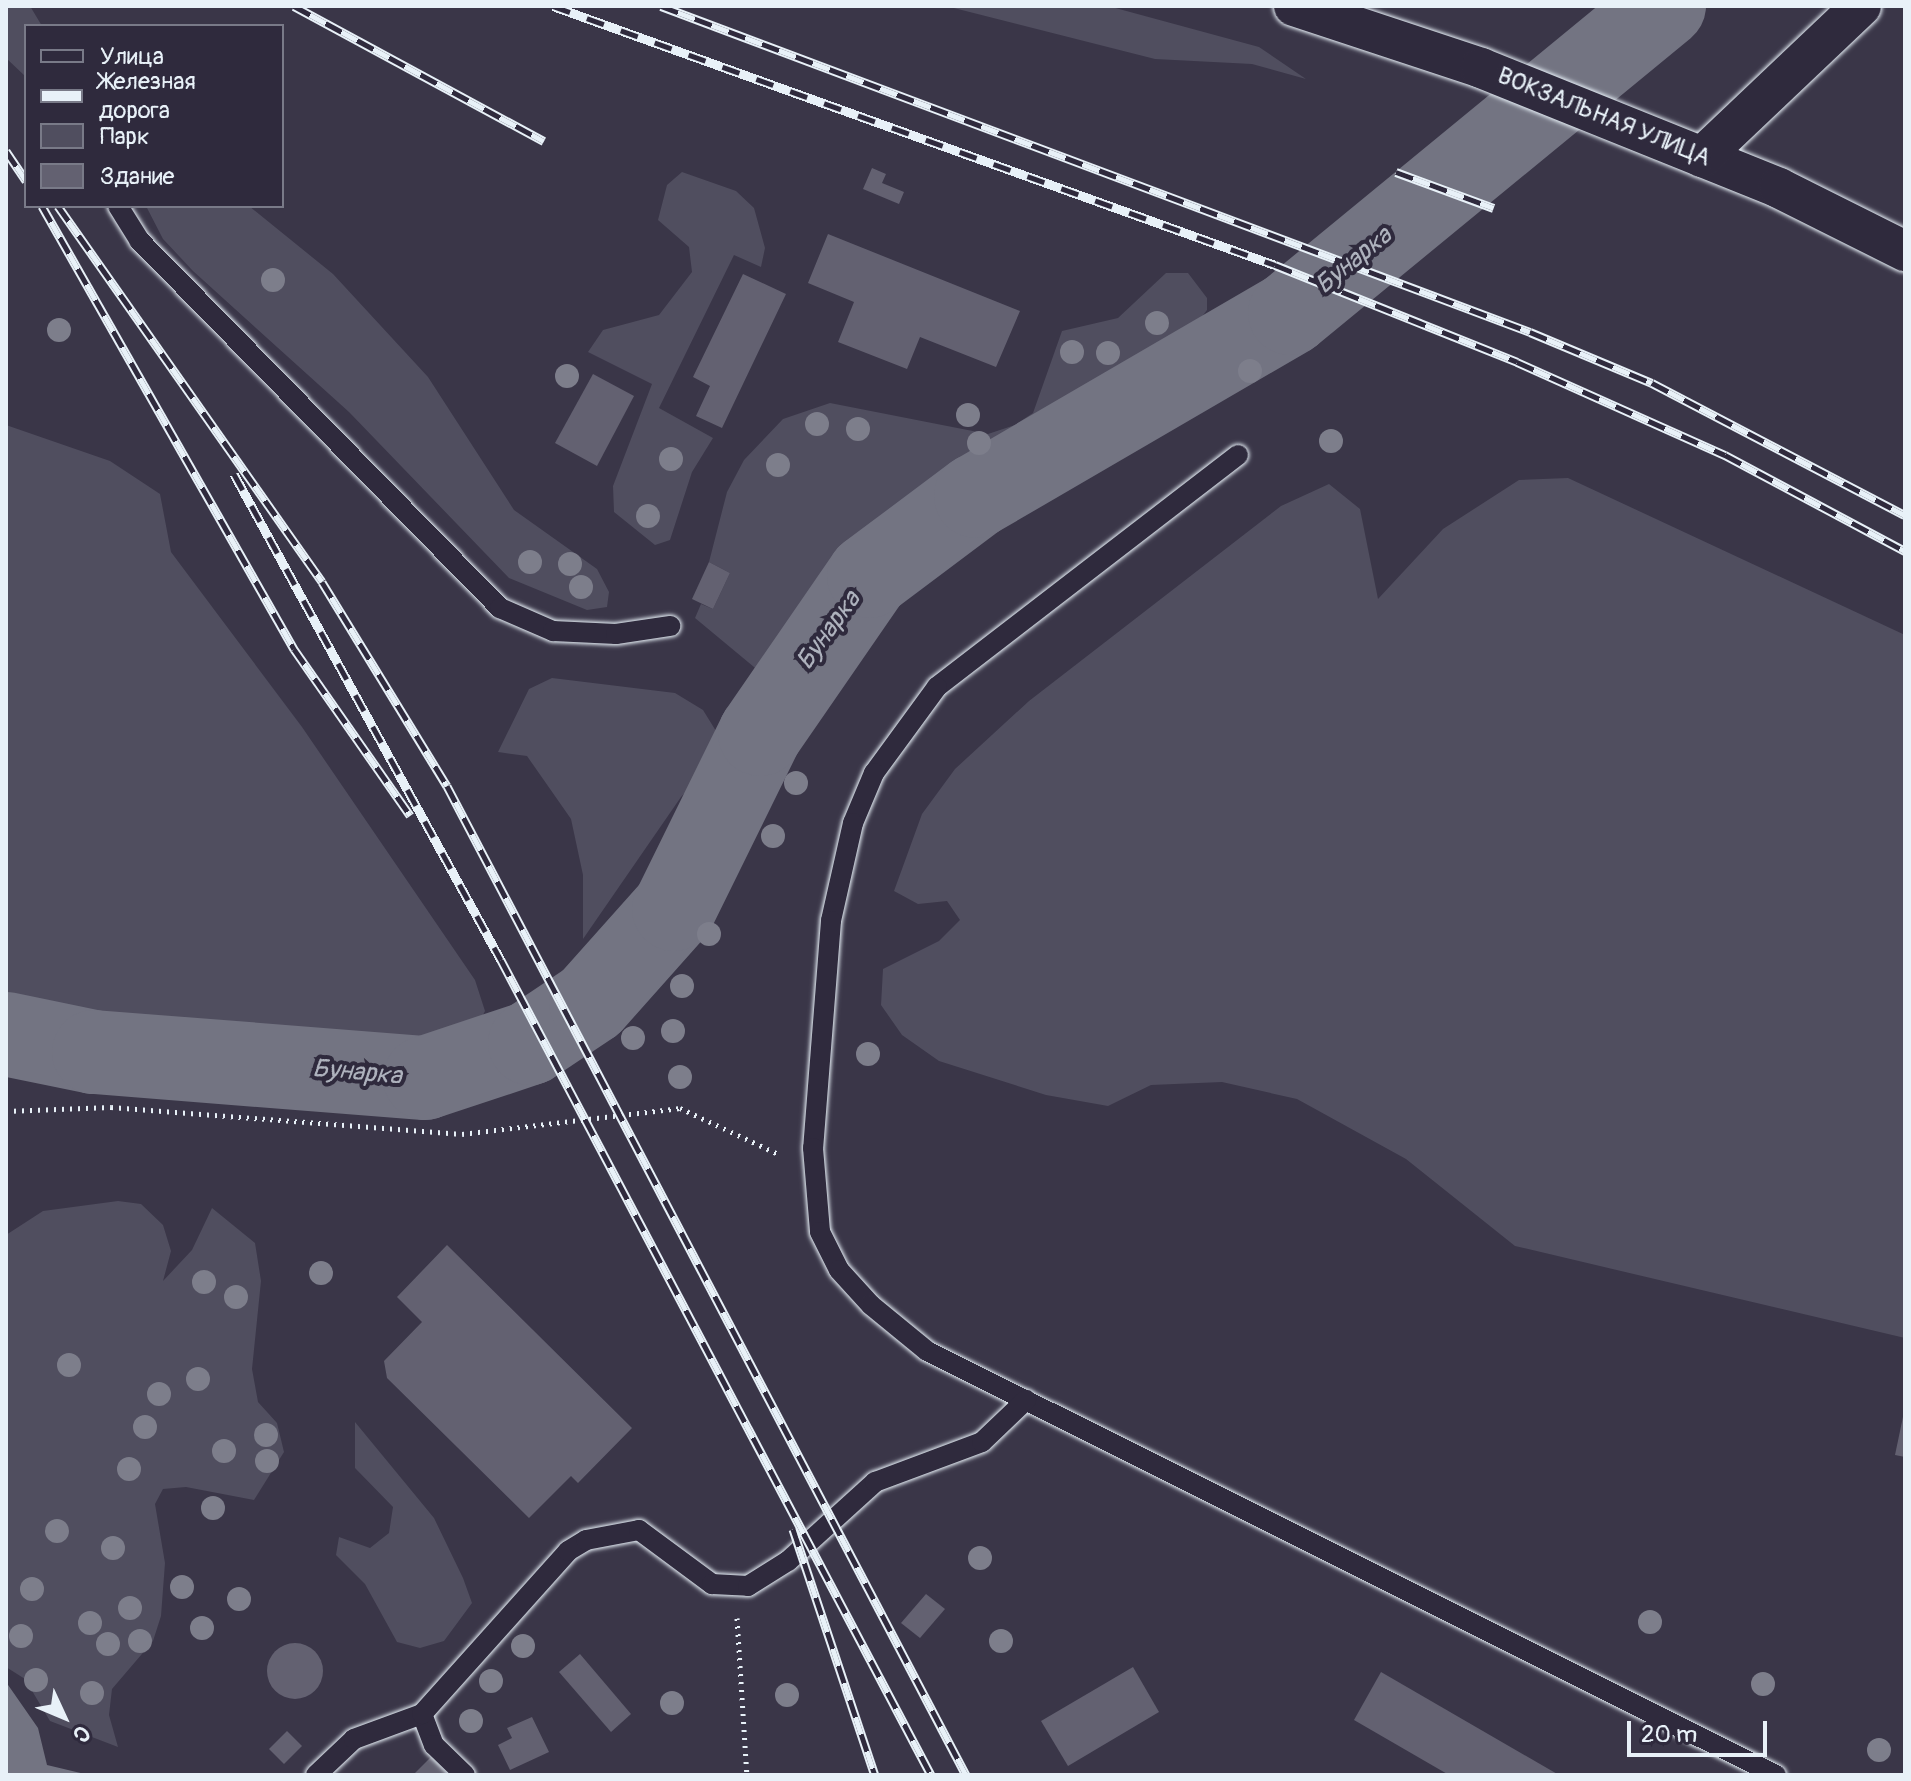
<!DOCTYPE html>
<meta charset="utf-8">
<style>
body{margin:0}
#map{position:relative;width:1911px;height:1781px;overflow:hidden;background:#3a3648;font-family:Pangolin,sans-serif}
div>[style]{position:absolute}
[style*='--x']{left:calc(var(--x)*1px);top:calc(var(--y)*1px);width:calc(var(--w)*1px);rotate:calc(var(--a)*1deg)}
.green>*{inset:0;background:#504e5f}
.water>*{inset:0;background:#737482}
.river>*{height:84px;margin:-42px;padding:0 42px;transform-origin:42px;border-radius:42px;background:#737482}
.building>*{inset:0;background:#636171}
.round{border-radius:50%}
.path>*{height:5px;margin-top:-2.5px;transform-origin:0;background:repeating-linear-gradient(90deg,#e8f1f8 0 2px,transparent 0 8px)}
.roads{filter:drop-shadow(0 0 2px #e8f1f8) drop-shadow(0 0 2px #e8f1f8)}
.lane>*{height:20px;margin:-10px;padding:0 10px;transform-origin:10px;border-radius:10px;background:#2f2a3d}
.street>*{height:40px;margin:-20px;padding:0 20px;transform-origin:20px;border-radius:20px;background:#2f2a3d}
.rail>*{height:9px;margin-top:-4.5px;transform-origin:0;background:repeating-linear-gradient(90deg,#2f2a3d 0 18px,#e8f1f8 0 36px);box-sizing:border-box;border-block:2px solid #e8f1f8}
.trees>*{width:24px;height:24px;margin:-12px;border-radius:50%;background:#7d7e8b}
span{translate:-50% -50%;white-space:nowrap;text-align:center;line-height:1.15;-webkit-text-stroke:8px #2f2a3d;paint-order:stroke}
.street-label{font-size:24px;color:#e8f1f8}
.water-label{font-size:26px;color:#aeb2bd;font-style:italic}
.frame{position:absolute;inset:0;border:8px solid #e8f1f8;pointer-events:none}
.legend{position:absolute;left:24px;top:24px;width:260px;height:184px;box-sizing:border-box;background:#2f2a3d;border:2px solid #797a88;margin:0;padding:10px 14px;list-style:none;font-size:24px;color:#e8f1f8}
.legend li{display:flex;align-items:center;gap:16px;height:40px}
.legend b{width:40px;border:2px solid #797a88}
.north{position:absolute;left:24px;top:1677px;width:80px;height:80px;-webkit-text-stroke:6px #2f2a3d;paint-order:stroke;rotate:134deg;font-size:22px;font-weight:700;line-height:32px;text-align:center;color:#e8f1f8}
.north::after{content:'';display:block;margin:auto;width:28px;height:36px;background:#e8f1f8;clip-path:polygon(50% 0,100% 100%,50% 72%,0 100%)}
.scale{position:absolute;left:1627px;top:1721px;width:140px;height:36px;box-sizing:border-box;border:4px solid #e8f1f8;border-top:0;padding-left:10px;font-size:24px;line-height:28px;white-space:nowrap;color:#e8f1f8;-webkit-text-stroke:6px #2f2a3d;paint-order:stroke}
</style>
<div id="map">
<div class="green">
<i style="clip-path:polygon(6px 6px,30px 6px,42px 26px,26px 26px,26px 77px,6px 58px)"></i>
<i style="clip-path:polygon(946px 6px,1108px 6px,1259px 47px,1306px 79px,1252px 64px,1155px 59px)"></i>
<i style="clip-path:polygon(682px 172px,736px 191px,754px 208px,765px 248px,761px 267px,734px 255px,659px 408px,713px 438px,692px 472px,670px 540px,655px 545px,614px 512px,613px 486px,652px 384px,588px 352px,603px 330px,659px 315px,692px 272px,689px 247px,658px 220px,667px 185px)"></i>
<i style="clip-path:polygon(146px 206px,249px 206px,333px 274px,428px 377px,514px 510px,597px 569px,609px 592px,607px 607px,587px 610px,509px 578px,349px 412px,193px 271px,163px 239px)"></i>
<i style="clip-path:polygon(1166px 273px,1188px 273px,1207px 298px,1207px 310px,1186px 338px,932px 497px,867px 548px,770px 669px,760px 672px,695px 618px,701px 604px,713px 609px,730px 573px,709px 562px,727px 492px,744px 460px,783px 419px,830px 403px,988px 434px,1015px 425px,1033px 413px,1062px 331px,1118px 318px)"></i>
<i style="clip-path:polygon(6px 425px,110px 461px,160px 494px,171px 552px,302px 727px,475px 980px,485px 1011px,476px 1029px,452px 1039px,306px 1035px,91px 1017px,6px 997px)"></i>
<i style="clip-path:polygon(1568px 478px,1905px 635px,1905px 1338px,1515px 1246px,1406px 1159px,1297px 1099px,1222px 1082px,1151px 1085px,1108px 1106px,1046px 1095px,939px 1061px,902px 1035px,881px 1005px,883px 969px,939px 941px,960px 920px,947px 901px,918px 904px,894px 891px,922px 814px,955px 769px,1029px 701px,1281px 506px,1329px 484px,1360px 509px,1378px 599px,1443px 529px,1519px 480px)"></i>
<i style="clip-path:polygon(552px 678px,675px 693px,703px 710px,716px 731px,717px 760px,681px 797px,583px 939px,583px 875px,571px 819px,527px 756px,498px 752px,529px 689px)"></i>
<i style="clip-path:polygon(118px 1201px,141px 1204px,163px 1225px,171px 1251px,163px 1281px,192px 1250px,212px 1208px,255px 1243px,261px 1281px,252px 1369px,258px 1402px,277px 1423px,284px 1452px,254px 1500px,186px 1487px,163px 1489px,155px 1504px,165px 1563px,161px 1616px,153px 1641px,112px 1689px,109px 1715px,118px 1747px,50px 1721px,25px 1679px,6px 1667px,6px 1235px,43px 1211px)"></i>
<i style="clip-path:polygon(355px 1422px,434px 1518px,463px 1578px,472px 1603px,444px 1641px,420px 1648px,397px 1642px,365px 1584px,336px 1555px,339px 1537px,370px 1548px,389px 1533px,393px 1507px,355px 1468px)"></i>
</div>
<div class="water">
<i style="clip-path:polygon(6px 1682px,38px 1728px,47px 1765px,89px 1775px,6px 1775px)"></i>
</div>
<div class="river">
<i style="--x:6;--y:1034;--w:90;--a:11.6"></i>
<i style="--x:94;--y:1052;--w:332;--a:4.5"></i>
<i style="--x:425;--y:1078;--w:111;--a:-18.4"></i>
<i style="--x:530;--y:1043;--w:73;--a:-33.9"></i>
<i style="--x:591;--y:1002;--w:125;--a:-48.3"></i>
<i style="--x:674;--y:909;--w:195;--a:-63.8"></i>
<i style="--x:760;--y:734;--w:192;--a:-55.4"></i>
<i style="--x:869;--y:576;--w:134;--a:-36.8"></i>
<i style="--x:976;--y:496;--w:363;--a:-30.2"></i>
<i style="--x:1290;--y:313;--w:484;--a:-39.4"></i>
</div>
<div class="building">
<i style="clip-path:polygon(872px 168px,886px 174px,882px 183px,904px 192px,899px 204px,863px 189px)"></i>
<i style="clip-path:polygon(828px 234px,1020px 311px,996px 367px,920px 337px,907px 369px,838px 342px,854px 302px,808px 283px)"></i>
<i style="clip-path:polygon(743px 274px,786px 294px,722px 428px,696px 416px,710px 386px,693px 377px)"></i>
<i style="clip-path:polygon(593px 374px,634px 396px,597px 466px,555px 443px)"></i>
<i style="clip-path:polygon(709px 562px,730px 573px,713px 609px,692px 599px)"></i>
<i style="clip-path:polygon(447px 1245px,632px 1428px,578px 1483px,571px 1476px,529px 1518px,387px 1378px,384px 1361px,422px 1322px,397px 1297px)"></i>
<i style="clip-path:polygon(1904px 1412px,1905px 1412px,1905px 1457px,1895px 1455px)"></i>
<i style="clip-path:polygon(926px 1594px,945px 1609px,920px 1638px,901px 1623px)"></i>
<i class="round" style="left:267px;top:1643px;width:56px;height:56px"></i>
<i style="clip-path:polygon(580px 1654px,631px 1714px,611px 1732px,559px 1672px)"></i>
<i style="clip-path:polygon(1133px 1667px,1159px 1712px,1068px 1766px,1041px 1721px)"></i>
<i style="clip-path:polygon(1381px 1672px,1559px 1775px,1449px 1775px,1354px 1720px)"></i>
<i style="clip-path:polygon(532px 1717px,549px 1752px,510px 1770px,498px 1745px,512px 1738px,507px 1728px)"></i>
<i style="clip-path:polygon(287px 1731px,302px 1746px,284px 1764px,269px 1749px)"></i>
<i style="clip-path:polygon(431px 1757px,449px 1775px,413px 1775px)"></i>
</div>
<div class="path">
<i style="--x:6;--y:1111;--w:105;--a:-2.2"></i>
<i style="--x:111;--y:1107;--w:352;--a:4.4"></i>
<i style="--x:462;--y:1134;--w:220;--a:-6.8"></i>
<i style="--x:680;--y:1108;--w:108;--a:25.1"></i>
<i style="--x:737;--y:1618;--w:157;--a:86.4"></i>
</div>
<div class="roads">
<div class="lane">
<i style="--x:118;--y:206;--w:40;--a:58"></i>
<i style="--x:139;--y:240;--w:516;--a:45.55"></i>
<i style="--x:500;--y:608;--w:58;--a:23.5"></i>
<i style="--x:553;--y:631;--w:63;--a:2.7"></i>
<i style="--x:616;--y:634;--w:55;--a:-8.4"></i>
<i style="--x:1238;--y:455;--w:380;--a:142.4"></i>
<i style="--x:937;--y:687;--w:107;--a:126.2"></i>
<i style="--x:874;--y:773;--w:54;--a:112.8"></i>
<i style="--x:853;--y:823;--w:100;--a:102.7"></i>
<i style="--x:831;--y:921;--w:228;--a:94.5"></i>
<i style="--x:813;--y:1148;--w:84;--a:85.2"></i>
<i style="--x:820;--y:1232;--w:42;--a:63.4"></i>
<i style="--x:839;--y:1270;--w:47;--a:47.6"></i>
<i style="--x:871;--y:1305;--w:72;--a:39.4"></i>
<i style="--x:927;--y:1351;--w:949;--a:26.54"></i>
<i style="--x:422;--y:1714;--w:33;--a:69"></i>
<i style="--x:434;--y:1745;--w:43;--a:44.1"></i>
<i style="--x:316;--y:1775;--w:52;--a:-43.5"></i>
<i style="--x:354;--y:1739;--w:72;--a:-20.2"></i>
<i style="--x:422;--y:1714;--w:219;--a:-48.1"></i>
<i style="--x:568;--y:1551;--w:21;--a:-31"></i>
<i style="--x:586;--y:1540;--w:54;--a:-10.7"></i>
<i style="--x:639;--y:1530;--w:91;--a:36.5"></i>
<i style="--x:712;--y:1584;--w:36;--a:3"></i>
<i style="--x:748;--y:1586;--w:47;--a:-32"></i>
<i style="--x:788;--y:1561;--w:118;--a:-42.2"></i>
<i style="--x:875;--y:1482;--w:114;--a:-20.5"></i>
<i style="--x:982;--y:1442;--w:61;--a:-43.7"></i>
</div>
<div class="street">
<i style="--x:1294;--y:6;--w:197;--a:18.3"></i>
<i style="--x:1481;--y:68;--w:321;--a:21.9"></i>
<i style="--x:1779;--y:188;--w:141;--a:26.6"></i>
<i style="--x:1702;--y:157;--w:219;--a:-43.5"></i>
</div>
</div>
<div class="rail">
<i style="--x:294;--y:6;--w:284;--a:28.4"></i>
<i style="--x:553;--y:6;--w:767;--a:19.73"></i>
<i style="--x:1275;--y:265;--w:261;--a:21.8"></i>
<i style="--x:1517;--y:362;--w:228;--a:24.1"></i>
<i style="--x:1725;--y:455;--w:204;--a:28.1"></i>
<i style="--x:661;--y:6;--w:928;--a:20.56"></i>
<i style="--x:1530;--y:332;--w:132;--a:22.7"></i>
<i style="--x:1652;--y:383;--w:285;--a:27.6"></i>
<i style="--x:6;--y:151;--w:36;--a:56"></i>
<i style="--x:1396;--y:172;--w:104;--a:20.2"></i>
<i style="--x:42;--y:206;--w:510;--a:60.37"></i>
<i style="--x:294;--y:649;--w:203;--a:55.1"></i>
<i style="--x:58;--y:206;--w:459;--a:54.9"></i>
<i style="--x:322;--y:582;--w:239;--a:58.5"></i>
<i style="--x:447;--y:786;--w:1117;--a:62.31"></i>
<i style="--x:234;--y:474;--w:555;--a:61.22"></i>
<i style="--x:501;--y:960;--w:921;--a:62.18"></i>
<i style="--x:793;--y:1529;--w:259;--a:71.6"></i>
</div>
<div class="trees">
<i style="left:273px;top:280px"></i>
<i style="left:1157px;top:323px"></i>
<i style="left:59px;top:330px"></i>
<i style="left:1072px;top:352px"></i>
<i style="left:1108px;top:353px"></i>
<i style="left:1250px;top:371px"></i>
<i style="left:567px;top:376px"></i>
<i style="left:968px;top:415px"></i>
<i style="left:817px;top:424px"></i>
<i style="left:858px;top:429px"></i>
<i style="left:1331px;top:441px"></i>
<i style="left:979px;top:443px"></i>
<i style="left:671px;top:459px"></i>
<i style="left:778px;top:465px"></i>
<i style="left:648px;top:516px"></i>
<i style="left:530px;top:562px"></i>
<i style="left:570px;top:564px"></i>
<i style="left:581px;top:587px"></i>
<i style="left:796px;top:783px"></i>
<i style="left:773px;top:836px"></i>
<i style="left:709px;top:934px"></i>
<i style="left:682px;top:986px"></i>
<i style="left:673px;top:1031px"></i>
<i style="left:633px;top:1038px"></i>
<i style="left:868px;top:1054px"></i>
<i style="left:680px;top:1077px"></i>
<i style="left:321px;top:1273px"></i>
<i style="left:204px;top:1282px"></i>
<i style="left:236px;top:1297px"></i>
<i style="left:69px;top:1365px"></i>
<i style="left:198px;top:1379px"></i>
<i style="left:159px;top:1394px"></i>
<i style="left:145px;top:1427px"></i>
<i style="left:266px;top:1435px"></i>
<i style="left:224px;top:1451px"></i>
<i style="left:267px;top:1461px"></i>
<i style="left:129px;top:1469px"></i>
<i style="left:213px;top:1508px"></i>
<i style="left:57px;top:1531px"></i>
<i style="left:113px;top:1548px"></i>
<i style="left:980px;top:1558px"></i>
<i style="left:182px;top:1587px"></i>
<i style="left:32px;top:1589px"></i>
<i style="left:239px;top:1599px"></i>
<i style="left:130px;top:1608px"></i>
<i style="left:1650px;top:1622px"></i>
<i style="left:90px;top:1623px"></i>
<i style="left:202px;top:1628px"></i>
<i style="left:21px;top:1636px"></i>
<i style="left:140px;top:1641px"></i>
<i style="left:1001px;top:1641px"></i>
<i style="left:108px;top:1644px"></i>
<i style="left:523px;top:1646px"></i>
<i style="left:36px;top:1680px"></i>
<i style="left:491px;top:1681px"></i>
<i style="left:1763px;top:1684px"></i>
<i style="left:92px;top:1693px"></i>
<i style="left:787px;top:1695px"></i>
<i style="left:672px;top:1703px"></i>
<i style="left:471px;top:1721px"></i>
<i style="left:1879px;top:1750px"></i>
</div>
<div class="street-label">
<span style="left:1604px;top:117px;rotate:22deg">ВОКЗАЛЬНАЯ УЛИЦА</span>
</div>
<div class="water-label">
<span style="left:1354px;top:261px;rotate:-39deg">Бунарка</span>
<span style="left:829px;top:631px;rotate:-54deg">Бунарка</span>
<span style="left:357px;top:1073px;rotate:5deg">Бунарка</span>
</div>
<div class="frame"></div>
<ul class="legend">
<li><b style="height:10px;background:#2f2a3d"></b>Улица</li>
<li><b style="height:10px;background:#e8f1f8"></b>Железная дорога</li>
<li><b style="height:22px;background:#504e5f"></b>Парк</li>
<li><b style="height:22px;background:#636171"></b>Здание</li>
</ul>
<div class="north">С</div>
<div class="scale">20 m</div>
</div>
